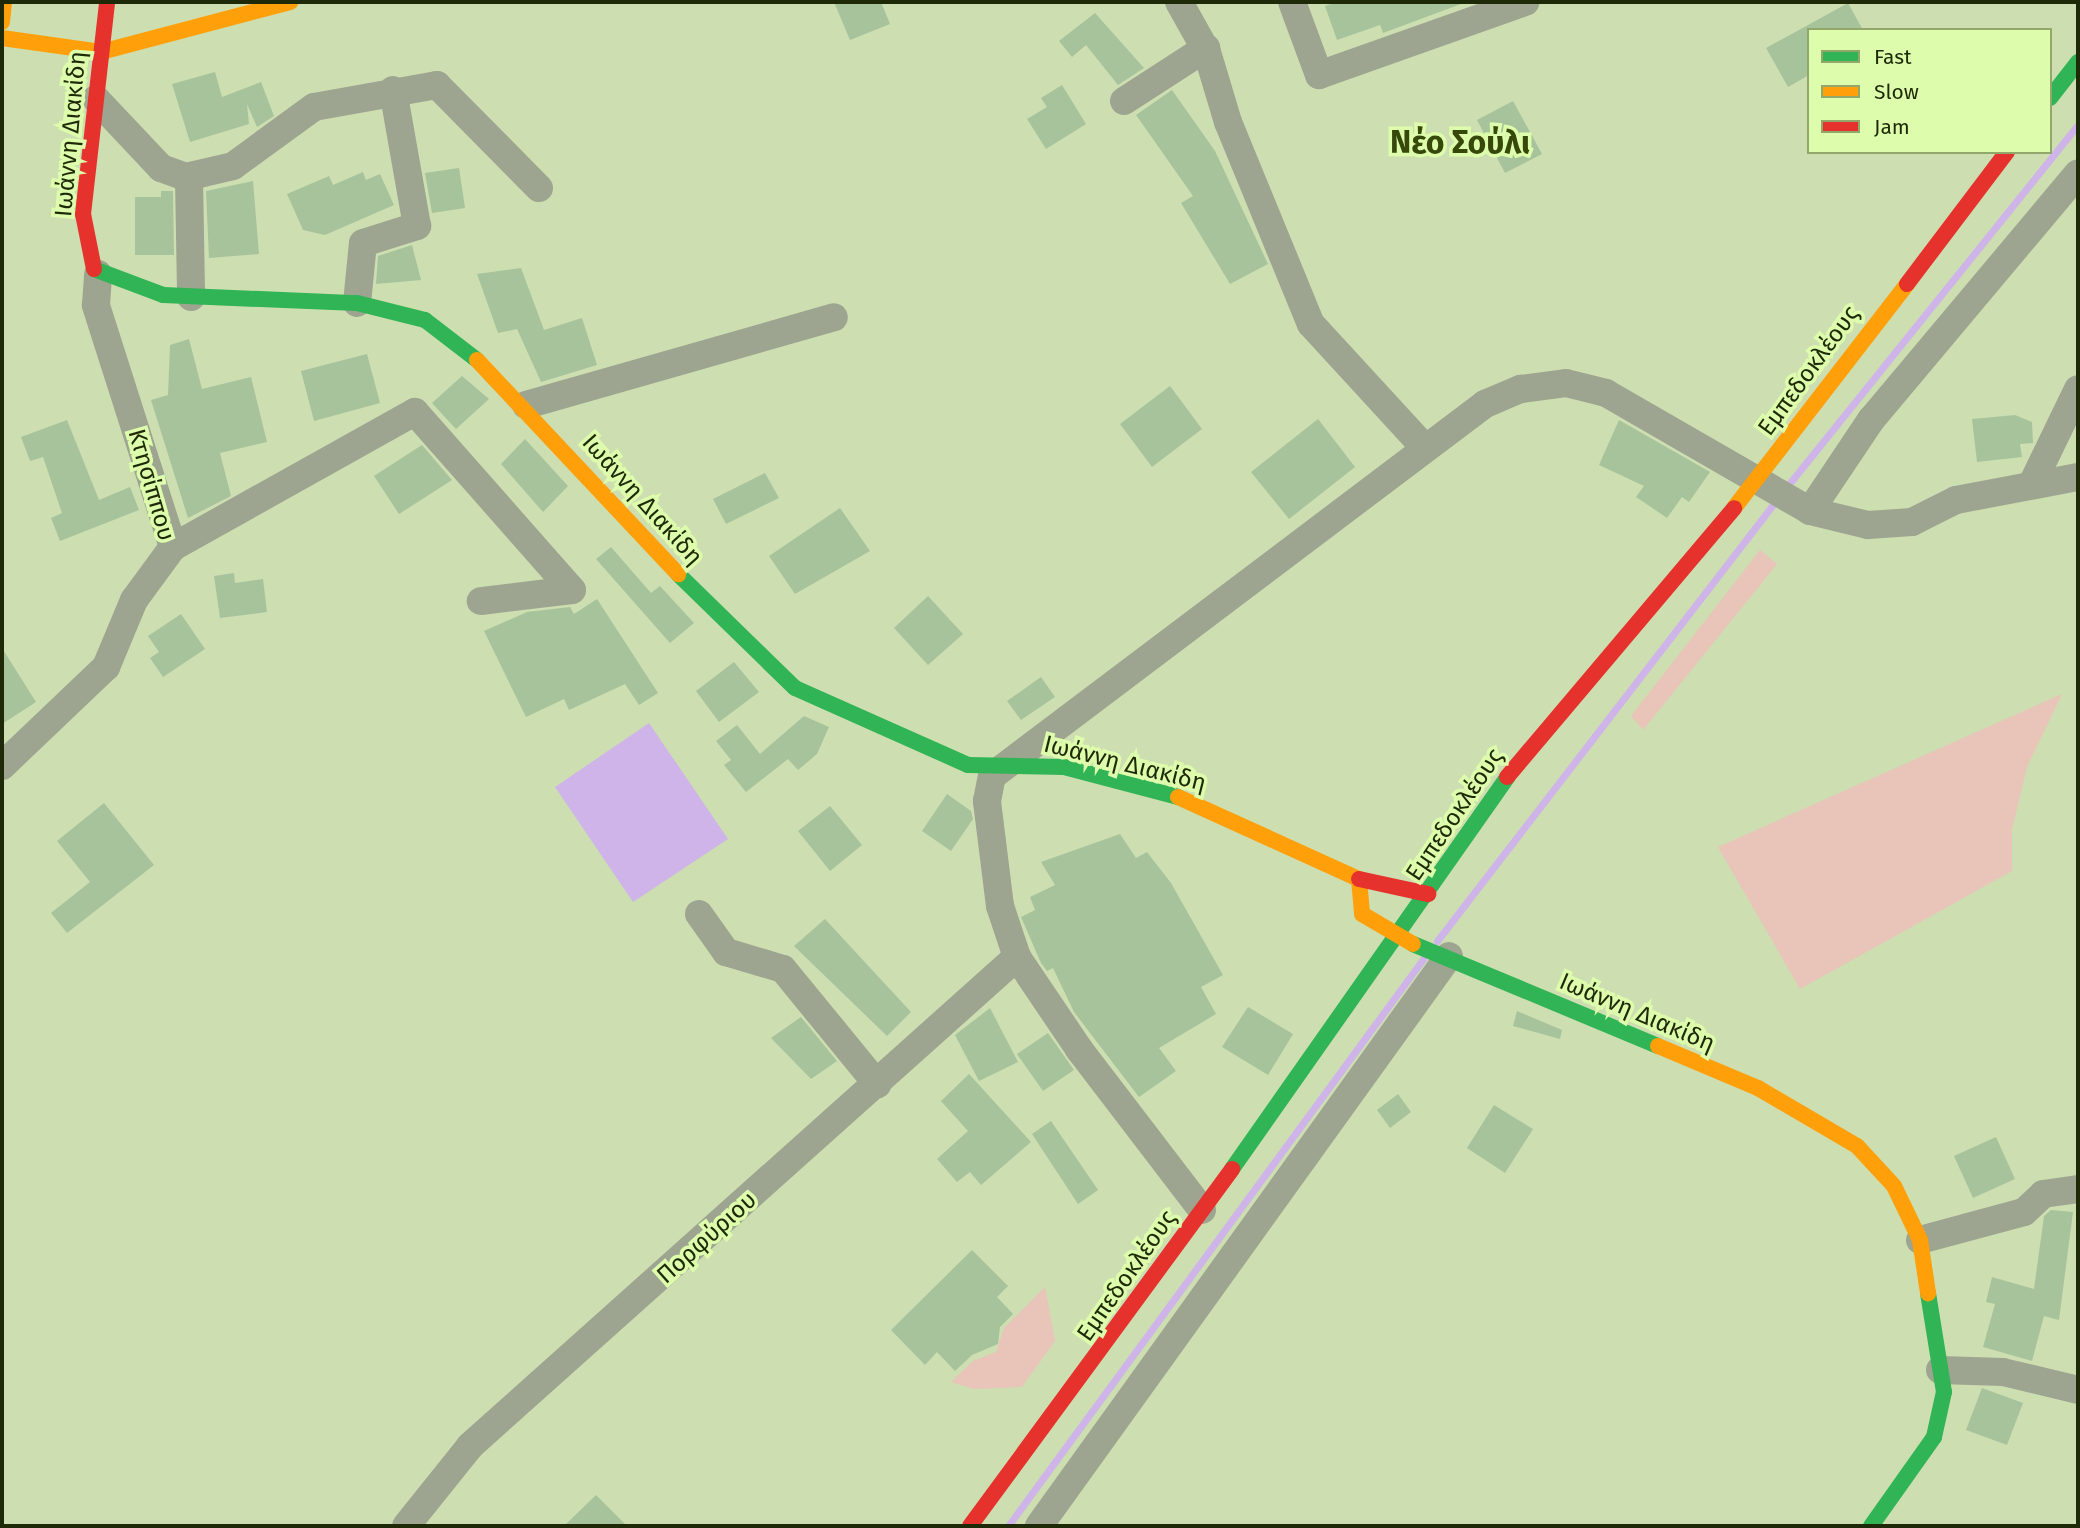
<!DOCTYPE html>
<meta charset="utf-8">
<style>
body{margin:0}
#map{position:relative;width:2080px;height:1528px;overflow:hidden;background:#cddeb1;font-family:"Fira Sans",sans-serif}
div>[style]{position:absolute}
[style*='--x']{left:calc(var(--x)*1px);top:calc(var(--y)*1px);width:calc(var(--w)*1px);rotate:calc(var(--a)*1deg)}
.green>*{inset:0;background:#e8c4b9}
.water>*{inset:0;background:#ceb4e8}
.stream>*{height:7px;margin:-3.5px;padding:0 3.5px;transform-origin:3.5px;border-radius:3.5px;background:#ceb4e8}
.building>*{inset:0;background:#a7c39c}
.street>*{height:28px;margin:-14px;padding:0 14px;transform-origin:14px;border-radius:14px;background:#9da490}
.fast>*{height:16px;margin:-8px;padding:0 8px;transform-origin:8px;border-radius:8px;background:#30b455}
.slow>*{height:16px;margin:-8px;padding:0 8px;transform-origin:8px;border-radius:8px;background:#ff9f0a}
.jam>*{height:16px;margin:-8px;padding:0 8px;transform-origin:8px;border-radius:8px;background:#e5322d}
span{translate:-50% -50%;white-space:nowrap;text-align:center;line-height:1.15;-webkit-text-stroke:7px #defdac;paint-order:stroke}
.street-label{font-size:24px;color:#1e2908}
.district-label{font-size:32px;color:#36480a;font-weight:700}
.frame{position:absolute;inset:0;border:4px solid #1e2908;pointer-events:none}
.legend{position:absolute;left:1807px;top:28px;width:245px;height:126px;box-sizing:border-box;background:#defdac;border:2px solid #91a86a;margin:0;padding:9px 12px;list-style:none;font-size:21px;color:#1e2908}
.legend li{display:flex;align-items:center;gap:14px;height:35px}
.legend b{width:35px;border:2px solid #91a86a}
</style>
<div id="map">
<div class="green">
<i style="clip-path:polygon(1760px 550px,1777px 564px,1643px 730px,1631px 716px)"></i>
<i style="clip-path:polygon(2062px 694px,2027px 767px,2012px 829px,2012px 871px,1800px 989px,1718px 847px)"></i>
<i style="clip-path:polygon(1045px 1287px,1055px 1341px,1022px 1387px,974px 1389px,951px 1382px,973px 1361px,996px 1352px,1004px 1328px)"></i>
</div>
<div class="water">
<i style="clip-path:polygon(649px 723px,728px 839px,633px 902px,555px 787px)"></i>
</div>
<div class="stream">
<i style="--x:1785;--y:489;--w:468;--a:-51.2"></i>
<i style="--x:1437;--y:941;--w:559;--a:-52.41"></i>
<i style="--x:1008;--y:1526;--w:703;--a:-53.8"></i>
</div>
<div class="building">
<i style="clip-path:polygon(834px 2px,881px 2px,890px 24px,850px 40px)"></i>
<i style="clip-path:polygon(1337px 2px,1461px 2px,1461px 4px,1383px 33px,1380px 25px,1337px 40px,1325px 6px)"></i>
<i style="clip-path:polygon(1848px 3px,1863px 30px,1809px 30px,1809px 75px,1788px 87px,1766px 48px)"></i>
<i style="clip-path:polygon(1095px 13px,1144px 68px,1118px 85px,1086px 45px,1072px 57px,1059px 41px)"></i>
<i style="clip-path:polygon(215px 72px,222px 97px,261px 82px,274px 116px,257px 127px,247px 104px,249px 124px,190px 142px,172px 84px)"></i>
<i style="clip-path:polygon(1062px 85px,1086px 124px,1046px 149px,1027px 119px,1047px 107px,1041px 98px)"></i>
<i style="clip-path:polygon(1172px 90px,1215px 151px,1268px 264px,1230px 284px,1181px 203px,1193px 196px,1136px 115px)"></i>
<i style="clip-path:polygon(1513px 101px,1542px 154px,1505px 173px,1477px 120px)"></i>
<i style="clip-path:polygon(459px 168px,465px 208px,432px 213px,425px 173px)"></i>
<i style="clip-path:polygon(363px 172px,366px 180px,380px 174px,394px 205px,325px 235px,303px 230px,287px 194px,329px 176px,333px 185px)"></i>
<i style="clip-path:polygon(253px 181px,259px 254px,209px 258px,206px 191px)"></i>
<i style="clip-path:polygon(161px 191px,173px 191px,174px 255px,135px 255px,135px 197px,161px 197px)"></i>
<i style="clip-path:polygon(412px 245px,421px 280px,376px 284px,378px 256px)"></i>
<i style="clip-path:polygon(521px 268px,544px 330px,582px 318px,597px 365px,541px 382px,517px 329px,498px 333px,477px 274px)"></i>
<i style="clip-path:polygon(189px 339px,202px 389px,251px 377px,267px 442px,220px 453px,231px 496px,188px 518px,151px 400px,168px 395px,170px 345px)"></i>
<i style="clip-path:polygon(367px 354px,380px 403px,314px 421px,301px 371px)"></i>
<i style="clip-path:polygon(462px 376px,489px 399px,456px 429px,432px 403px)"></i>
<i style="clip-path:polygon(1170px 386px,1202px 429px,1152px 467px,1120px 424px)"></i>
<i style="clip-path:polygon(2015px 415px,2032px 422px,2033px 443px,2020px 444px,2022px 457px,1977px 462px,1972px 419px)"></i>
<i style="clip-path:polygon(1318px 419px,1355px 467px,1289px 519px,1251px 472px)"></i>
<i style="clip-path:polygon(67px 420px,99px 500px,130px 487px,139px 510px,60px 541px,51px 518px,62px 513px,43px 457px,30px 461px,21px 437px)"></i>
<i style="clip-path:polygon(1619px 420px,1710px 472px,1689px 502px,1682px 497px,1667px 518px,1636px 497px,1644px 486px,1599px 465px)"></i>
<i style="clip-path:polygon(525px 439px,568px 486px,543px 512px,501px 464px)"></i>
<i style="clip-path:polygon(422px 445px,452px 480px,399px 514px,374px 476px)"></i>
<i style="clip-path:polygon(765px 473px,779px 498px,726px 524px,713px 499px)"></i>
<i style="clip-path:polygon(840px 508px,870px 551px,795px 594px,769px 556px)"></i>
<i style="clip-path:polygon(611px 547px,651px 593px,660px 586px,694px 623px,670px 643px,596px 559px)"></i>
<i style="clip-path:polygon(234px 573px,235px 583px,263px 579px,267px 612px,220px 618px,214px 576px)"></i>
<i style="clip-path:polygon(928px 596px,963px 634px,928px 665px,894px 628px)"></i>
<i style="clip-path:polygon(597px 599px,658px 693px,639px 705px,625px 684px,569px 710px,564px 699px,526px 717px,484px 631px,527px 612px,570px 607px,574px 614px)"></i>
<i style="clip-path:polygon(181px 614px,205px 649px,163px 677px,150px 658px,159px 652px,148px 636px)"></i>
<i style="clip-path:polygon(2px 648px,36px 702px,2px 724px)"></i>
<i style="clip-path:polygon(734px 662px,759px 692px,719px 722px,696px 691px)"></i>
<i style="clip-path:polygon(1041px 677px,1055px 697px,1021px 720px,1007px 701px)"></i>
<i style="clip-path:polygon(804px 716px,829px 727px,817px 754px,798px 770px,788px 759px,746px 792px,724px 765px,731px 760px,716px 741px,737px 725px,760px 754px)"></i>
<i style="clip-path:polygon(947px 794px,971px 811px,973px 819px,951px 851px,922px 831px)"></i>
<i style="clip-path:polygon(104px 803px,154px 865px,67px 933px,51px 913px,90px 882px,57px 841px)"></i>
<i style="clip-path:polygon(830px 806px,862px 845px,830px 871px,798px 831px)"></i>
<i style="clip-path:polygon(1120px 834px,1136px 858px,1147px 852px,1171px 883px,1223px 975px,1201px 987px,1216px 1014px,1159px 1048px,1176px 1071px,1139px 1097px,1074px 1012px,1053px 968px,1047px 971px,1041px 963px,1021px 917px,1035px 910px,1030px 897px,1055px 885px,1041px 862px)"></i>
<i style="clip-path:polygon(825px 919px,911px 1012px,887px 1036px,794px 946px)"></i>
<i style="clip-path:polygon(1248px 1007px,1293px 1034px,1268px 1075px,1222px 1047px)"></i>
<i style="clip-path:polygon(990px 1008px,1018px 1062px,979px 1081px,955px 1035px)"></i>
<i style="clip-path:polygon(1517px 1011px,1562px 1030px,1560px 1039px,1513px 1026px)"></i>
<i style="clip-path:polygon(801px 1017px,837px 1061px,811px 1079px,771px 1038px)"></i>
<i style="clip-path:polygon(1048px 1033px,1074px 1070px,1043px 1091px,1017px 1054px)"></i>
<i style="clip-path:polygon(969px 1074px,1031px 1142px,981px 1185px,970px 1172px,957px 1182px,937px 1159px,968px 1131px,941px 1101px)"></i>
<i style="clip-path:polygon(1398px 1094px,1411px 1112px,1390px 1128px,1377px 1110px)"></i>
<i style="clip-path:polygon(1494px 1105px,1533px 1129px,1505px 1173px,1467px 1148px)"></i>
<i style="clip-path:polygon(1051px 1121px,1098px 1190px,1078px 1204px,1032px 1134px)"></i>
<i style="clip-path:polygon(1996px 1137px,2015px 1179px,1973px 1198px,1954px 1156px)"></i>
<i style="clip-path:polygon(2051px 1210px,2073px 1212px,2059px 1320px,2044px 1316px,2032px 1361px,1983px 1347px,1995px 1304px,1986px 1302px,1992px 1277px,2034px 1289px,2044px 1216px)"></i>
<i style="clip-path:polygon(972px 1250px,1008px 1286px,997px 1297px,1013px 1314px,1000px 1327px,998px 1344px,972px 1355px,955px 1371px,937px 1352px,925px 1365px,891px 1330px)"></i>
<i style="clip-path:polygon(1982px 1388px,2023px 1403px,2007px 1445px,1966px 1430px)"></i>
<i style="clip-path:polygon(596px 1495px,627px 1526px,564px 1526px)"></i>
</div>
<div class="street">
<i style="--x:1179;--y:2;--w:57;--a:60.8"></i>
<i style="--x:1207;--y:52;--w:73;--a:73.3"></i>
<i style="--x:1228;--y:122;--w:218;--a:67.7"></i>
<i style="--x:1311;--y:324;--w:168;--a:47.4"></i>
<i style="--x:1292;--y:2;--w:78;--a:69.7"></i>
<i style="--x:1319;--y:75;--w:219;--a:-19.5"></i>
<i style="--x:96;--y:99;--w:95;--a:46.7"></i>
<i style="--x:161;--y:168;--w:27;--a:20"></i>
<i style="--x:186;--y:177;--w:48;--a:-13.2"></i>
<i style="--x:233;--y:166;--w:100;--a:-36.1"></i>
<i style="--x:314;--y:107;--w:125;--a:-10.1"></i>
<i style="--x:437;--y:85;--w:145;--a:45.3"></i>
<i style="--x:1124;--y:101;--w:98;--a:-32.9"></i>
<i style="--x:189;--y:177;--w:120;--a:89"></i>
<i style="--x:357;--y:303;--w:60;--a:-84.3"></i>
<i style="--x:363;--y:243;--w:57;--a:-17.5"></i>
<i style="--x:417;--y:226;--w:138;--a:-100"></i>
<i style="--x:526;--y:405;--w:320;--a:-15.9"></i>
<i style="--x:2033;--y:482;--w:103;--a:-64.2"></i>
<i style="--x:1810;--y:511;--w:110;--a:-56.2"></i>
<i style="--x:1871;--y:420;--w:322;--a:-50"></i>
<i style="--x:173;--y:547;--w:277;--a:-29.2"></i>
<i style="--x:415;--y:412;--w:237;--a:48.6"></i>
<i style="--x:572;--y:590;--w:92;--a:173.1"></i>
<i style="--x:2;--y:766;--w:144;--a:-43.6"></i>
<i style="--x:106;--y:667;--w:73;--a:-67.3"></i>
<i style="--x:134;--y:600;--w:66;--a:-53.7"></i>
<i style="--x:173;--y:547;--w:254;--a:-107.7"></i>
<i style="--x:96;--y:305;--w:31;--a:-86"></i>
<i style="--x:699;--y:914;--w:47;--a:54.6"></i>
<i style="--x:726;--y:952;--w:59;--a:16.6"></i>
<i style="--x:783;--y:969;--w:149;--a:50.7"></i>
<i style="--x:1202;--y:1210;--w:203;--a:-127.4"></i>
<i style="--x:1079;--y:1049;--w:111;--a:-124"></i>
<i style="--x:1017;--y:957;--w:54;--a:-108.4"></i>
<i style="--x:1000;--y:906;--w:106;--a:-97.1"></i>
<i style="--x:987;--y:801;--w:25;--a:-79"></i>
<i style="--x:992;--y:776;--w:618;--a:-37.04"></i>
<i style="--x:1485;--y:404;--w:39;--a:-23"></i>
<i style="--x:1521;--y:389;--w:45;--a:-7.6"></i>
<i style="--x:1566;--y:383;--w:41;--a:14"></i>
<i style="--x:1606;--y:393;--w:236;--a:30"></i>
<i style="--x:1810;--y:511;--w:60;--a:13.6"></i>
<i style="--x:1868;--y:525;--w:44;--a:-3.9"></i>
<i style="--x:1912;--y:522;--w:49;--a:-26.6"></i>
<i style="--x:1956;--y:500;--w:124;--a:-10.7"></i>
<i style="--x:1920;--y:1240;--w:108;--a:-15.1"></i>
<i style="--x:2024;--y:1212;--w:26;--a:-43"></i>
<i style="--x:2043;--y:1194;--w:35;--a:-8"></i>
<i style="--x:1940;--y:1370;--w:63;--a:1.8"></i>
<i style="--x:2003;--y:1372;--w:77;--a:13.5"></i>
<i style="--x:406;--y:1526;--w:102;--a:-51.3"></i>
<i style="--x:470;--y:1446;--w:734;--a:-41.8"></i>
<i style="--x:1039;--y:1526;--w:702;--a:-54.27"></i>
</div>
<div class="fast">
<i style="--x:2050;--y:98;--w:46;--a:-52.1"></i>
<i style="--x:94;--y:269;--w:74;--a:20.6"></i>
<i style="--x:163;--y:295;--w:194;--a:2.4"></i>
<i style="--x:357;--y:303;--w:70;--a:14"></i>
<i style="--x:425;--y:320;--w:66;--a:37.6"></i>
<i style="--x:678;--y:574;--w:163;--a:44.3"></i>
<i style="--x:795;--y:688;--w:189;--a:24"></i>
<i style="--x:968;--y:765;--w:96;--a:1.2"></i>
<i style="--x:1064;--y:767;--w:118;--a:14.7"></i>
<i style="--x:1413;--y:944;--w:265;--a:22.6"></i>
<i style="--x:1232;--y:1169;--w:479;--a:-54.9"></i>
<i style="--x:1871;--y:1526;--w:109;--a:-54.7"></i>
<i style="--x:1934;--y:1437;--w:46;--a:-77.5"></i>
<i style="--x:1944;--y:1392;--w:100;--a:-99.2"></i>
</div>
<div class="slow">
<i style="--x:2;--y:22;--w:20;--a:-84"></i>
<i style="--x:2;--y:38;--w:100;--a:8"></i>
<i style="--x:101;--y:52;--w:196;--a:-14.8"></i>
<i style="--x:477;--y:360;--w:294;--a:46.8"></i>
<i style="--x:1734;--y:508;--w:283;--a:-52.3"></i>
<i style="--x:1178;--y:797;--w:199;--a:24.4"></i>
<i style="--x:1359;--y:879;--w:35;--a:85"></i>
<i style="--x:1362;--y:914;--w:59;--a:30.5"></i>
<i style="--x:1658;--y:1046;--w:108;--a:22.8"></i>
<i style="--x:1758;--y:1088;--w:115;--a:30.4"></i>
<i style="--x:1857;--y:1146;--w:54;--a:47.2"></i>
<i style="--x:1894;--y:1186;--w:60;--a:64.3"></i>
<i style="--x:1920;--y:1240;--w:54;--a:81.4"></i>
</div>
<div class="jam">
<i style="--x:94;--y:269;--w:56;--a:-101.3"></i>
<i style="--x:83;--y:214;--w:213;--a:-83.5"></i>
<i style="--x:1907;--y:284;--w:166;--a:-52.9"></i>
<i style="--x:1507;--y:777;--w:352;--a:-49.8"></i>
<i style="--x:1359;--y:879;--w:71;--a:12.3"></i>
<i style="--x:970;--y:1526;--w:443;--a:-53.7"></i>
</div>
<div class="street-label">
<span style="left:71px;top:134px;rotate:-85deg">Ιωάννη Διακίδη</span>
<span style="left:1809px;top:371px;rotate:-54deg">Εμπεδοκλέους</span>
<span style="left:151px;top:485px;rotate:74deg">Κτησίππου</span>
<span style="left:642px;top:500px;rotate:48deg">Ιωάννη Διακίδη</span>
<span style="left:1125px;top:764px;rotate:14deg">Ιωάννη Διακίδη</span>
<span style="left:1455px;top:815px;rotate:-56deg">Εμπεδοκλέους</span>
<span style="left:1637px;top:1013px;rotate:23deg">Ιωάννη Διακίδη</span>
<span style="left:707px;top:1238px;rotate:-42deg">Πορφύριου</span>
<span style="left:1127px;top:1276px;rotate:-55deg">Εμπεδοκλέους</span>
</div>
<div class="district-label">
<span style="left:1460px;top:142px">Νέο Σούλι</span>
</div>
<div class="frame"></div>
<ul class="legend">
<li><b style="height:9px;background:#30b455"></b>Fast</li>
<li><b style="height:9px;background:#ff9f0a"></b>Slow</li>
<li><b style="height:9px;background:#e5322d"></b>Jam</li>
</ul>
</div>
